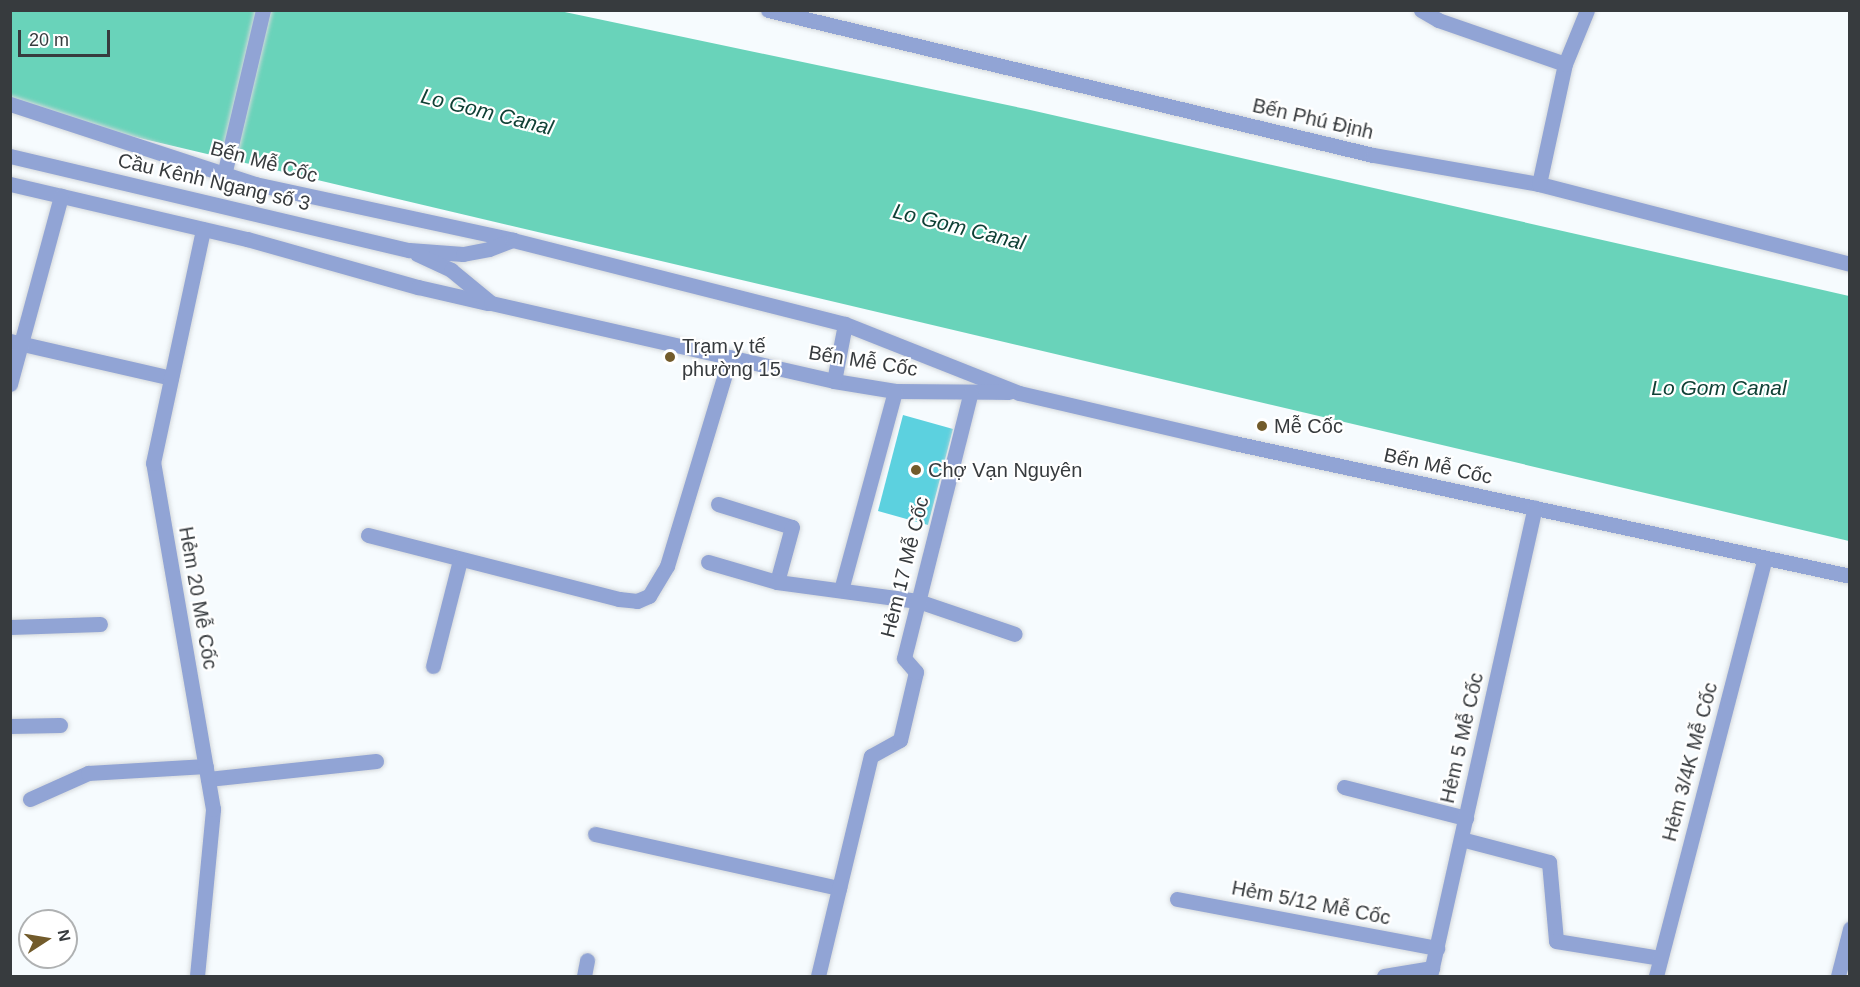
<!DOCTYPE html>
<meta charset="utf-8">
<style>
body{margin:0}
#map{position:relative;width:1860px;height:987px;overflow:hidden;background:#f6fbfe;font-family:Helvetica,sans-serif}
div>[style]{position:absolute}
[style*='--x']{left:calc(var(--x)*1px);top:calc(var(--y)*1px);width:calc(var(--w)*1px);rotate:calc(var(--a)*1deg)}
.water>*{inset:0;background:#69d3ba}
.building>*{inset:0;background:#5cd1df}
.roads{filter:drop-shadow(0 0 2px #d4d8db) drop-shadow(0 0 2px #d4d8db)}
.minor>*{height:15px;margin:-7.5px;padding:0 7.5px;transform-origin:7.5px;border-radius:7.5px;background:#91a4d5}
.dots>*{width:16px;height:16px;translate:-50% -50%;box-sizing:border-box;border:3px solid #fff;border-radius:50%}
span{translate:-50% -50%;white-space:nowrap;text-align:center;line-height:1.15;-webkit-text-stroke:4.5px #fff;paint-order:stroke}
.street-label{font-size:20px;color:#373b3e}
.poi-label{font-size:20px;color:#373b3e}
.left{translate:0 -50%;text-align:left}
.water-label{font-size:21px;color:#0f4035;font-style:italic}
.frame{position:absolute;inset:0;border:12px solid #373b3e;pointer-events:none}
.north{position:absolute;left:18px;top:909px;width:60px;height:60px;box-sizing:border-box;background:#fff;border:2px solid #afb1b2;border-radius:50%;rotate:78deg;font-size:16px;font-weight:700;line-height:24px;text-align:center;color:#373b3e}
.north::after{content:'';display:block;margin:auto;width:21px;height:27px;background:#725b2b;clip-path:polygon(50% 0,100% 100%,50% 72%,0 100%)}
.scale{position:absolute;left:18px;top:30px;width:92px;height:27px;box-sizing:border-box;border:3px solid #373b3e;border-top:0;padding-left:8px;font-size:18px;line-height:21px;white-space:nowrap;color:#373b3e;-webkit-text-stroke:4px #fff;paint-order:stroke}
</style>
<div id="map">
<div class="water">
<i style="clip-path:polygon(10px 11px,560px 11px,1026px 109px,1849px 296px,1849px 541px,118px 133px,11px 102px)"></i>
</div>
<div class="building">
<i style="clip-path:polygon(903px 415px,953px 429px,928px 525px,878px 511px)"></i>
</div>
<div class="roads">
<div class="minor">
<i style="--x:768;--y:10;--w:622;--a:13.48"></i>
<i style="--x:1373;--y:155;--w:169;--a:9.9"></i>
<i style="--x:1539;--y:184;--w:321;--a:14.4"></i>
<i style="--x:1421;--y:10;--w:20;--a:30"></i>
<i style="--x:1438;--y:20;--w:134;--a:19.1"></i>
<i style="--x:10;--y:104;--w:258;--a:18.1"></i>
<i style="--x:255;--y:184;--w:264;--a:12.2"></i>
<i style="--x:10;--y:156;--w:410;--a:13.3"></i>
<i style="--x:409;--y:250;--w:54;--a:4.2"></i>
<i style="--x:463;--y:254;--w:26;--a:-11"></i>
<i style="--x:489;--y:249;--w:26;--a:-21"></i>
<i style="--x:513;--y:240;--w:342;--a:14.2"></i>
<i style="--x:845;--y:324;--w:187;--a:21.6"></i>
<i style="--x:1019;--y:393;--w:221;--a:13.1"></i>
<i style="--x:1234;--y:443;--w:630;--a:12.18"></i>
<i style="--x:224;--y:175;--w:170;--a:-76.7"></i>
<i style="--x:10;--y:184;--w:243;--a:13.1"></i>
<i style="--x:247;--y:239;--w:178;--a:15.7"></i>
<i style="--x:418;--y:287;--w:72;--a:12.9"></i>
<i style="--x:1539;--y:184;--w:123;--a:-77.8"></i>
<i style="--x:1565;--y:64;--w:58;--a:-67.8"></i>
<i style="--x:417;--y:254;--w:38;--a:25"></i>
<i style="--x:451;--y:270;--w:52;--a:39.5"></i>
<i style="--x:491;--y:303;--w:352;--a:12.8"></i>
<i style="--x:834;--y:381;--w:62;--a:9.3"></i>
<i style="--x:895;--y:391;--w:114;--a:0.5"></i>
<i style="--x:10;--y:341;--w:165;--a:12.9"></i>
<i style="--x:834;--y:381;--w:58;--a:-79.1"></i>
<i style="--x:10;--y:384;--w:195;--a:-74.8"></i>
<i style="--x:718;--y:504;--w:77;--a:17.3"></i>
<i style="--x:792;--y:527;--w:57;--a:105.3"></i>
<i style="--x:368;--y:535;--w:259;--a:14.3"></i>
<i style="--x:619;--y:599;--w:18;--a:6"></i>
<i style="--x:637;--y:601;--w:13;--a:-23"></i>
<i style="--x:649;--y:596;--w:35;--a:-59"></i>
<i style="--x:667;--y:566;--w:218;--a:-73.2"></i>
<i style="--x:708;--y:562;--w:72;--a:16.2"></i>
<i style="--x:777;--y:582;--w:142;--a:7.7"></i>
<i style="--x:918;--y:601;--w:102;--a:18.8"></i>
<i style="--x:841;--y:590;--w:206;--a:-74.8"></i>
<i style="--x:10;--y:627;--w:90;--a:-1.9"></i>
<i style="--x:433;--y:666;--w:109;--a:-75.7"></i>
<i style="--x:10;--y:726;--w:50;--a:-1.1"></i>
<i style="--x:208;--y:779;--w:169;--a:-6.1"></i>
<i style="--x:1344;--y:787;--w:126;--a:14.3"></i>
<i style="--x:30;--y:799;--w:64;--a:-24.1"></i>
<i style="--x:88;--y:773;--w:118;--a:-3.4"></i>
<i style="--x:595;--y:834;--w:250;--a:12.5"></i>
<i style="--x:1461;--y:839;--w:91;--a:14.6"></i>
<i style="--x:1549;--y:862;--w:79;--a:84.9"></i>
<i style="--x:1556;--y:941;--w:105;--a:9.3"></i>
<i style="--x:1177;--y:899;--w:265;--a:10.7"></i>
<i style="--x:197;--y:976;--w:168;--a:-84.5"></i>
<i style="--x:213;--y:809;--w:351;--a:-99.8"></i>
<i style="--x:153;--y:463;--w:239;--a:-77.9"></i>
<i style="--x:584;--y:976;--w:16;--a:-79"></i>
<i style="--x:818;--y:976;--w:226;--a:-76.5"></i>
<i style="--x:871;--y:756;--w:33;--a:-29"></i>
<i style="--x:900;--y:740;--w:70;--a:-76.8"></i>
<i style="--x:916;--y:672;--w:18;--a:-131"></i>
<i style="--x:904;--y:658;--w:274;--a:-75.9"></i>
<i style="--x:1384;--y:976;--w:49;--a:-9.5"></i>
<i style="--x:1430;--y:976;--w:480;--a:-77.4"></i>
<i style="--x:1656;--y:976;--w:432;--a:-75.4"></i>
<i style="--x:1838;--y:976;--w:49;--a:-75.7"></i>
</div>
</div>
<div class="dots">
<i style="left:670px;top:357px;background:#725b2b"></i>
<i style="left:1262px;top:426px;background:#725b2b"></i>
<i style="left:916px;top:470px;background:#725b2b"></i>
</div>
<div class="street-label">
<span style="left:1313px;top:119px;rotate:13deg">Bến Phú Định</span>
<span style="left:264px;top:162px;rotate:15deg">Bến Mễ Cốc</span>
<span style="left:214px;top:182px;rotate:13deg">Cầu Kênh Ngang số 3</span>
<span style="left:863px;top:361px;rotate:9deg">Bến Mễ Cốc</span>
<span style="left:1438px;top:466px;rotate:12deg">Bến Mễ Cốc</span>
<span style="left:905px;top:567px;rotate:-76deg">Hẻm 17 Mễ Cốc</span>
<span style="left:198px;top:598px;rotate:80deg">Hẻm 20 Mễ Cốc</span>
<span style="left:1462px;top:738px;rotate:-77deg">Hẻm 5 Mễ Cốc</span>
<span style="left:1690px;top:762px;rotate:-75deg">Hẻm 3/4K Mễ Cốc</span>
<span style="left:1311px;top:903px;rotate:11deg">Hẻm 5/12 Mễ Cốc</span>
</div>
<div class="poi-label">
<span class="left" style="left:682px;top:358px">Trạm y tế<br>phường 15</span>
<span class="left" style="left:1274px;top:426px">Mễ Cốc</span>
<span class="left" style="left:928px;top:470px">Chợ Vạn Nguyên</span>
</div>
<div class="water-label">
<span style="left:487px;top:112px;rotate:14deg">Lo Gom Canal</span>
<span style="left:959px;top:227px;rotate:14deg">Lo Gom Canal</span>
<span style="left:1719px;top:388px">Lo Gom Canal</span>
</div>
<div class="frame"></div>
<div class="north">N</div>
<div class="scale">20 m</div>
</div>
